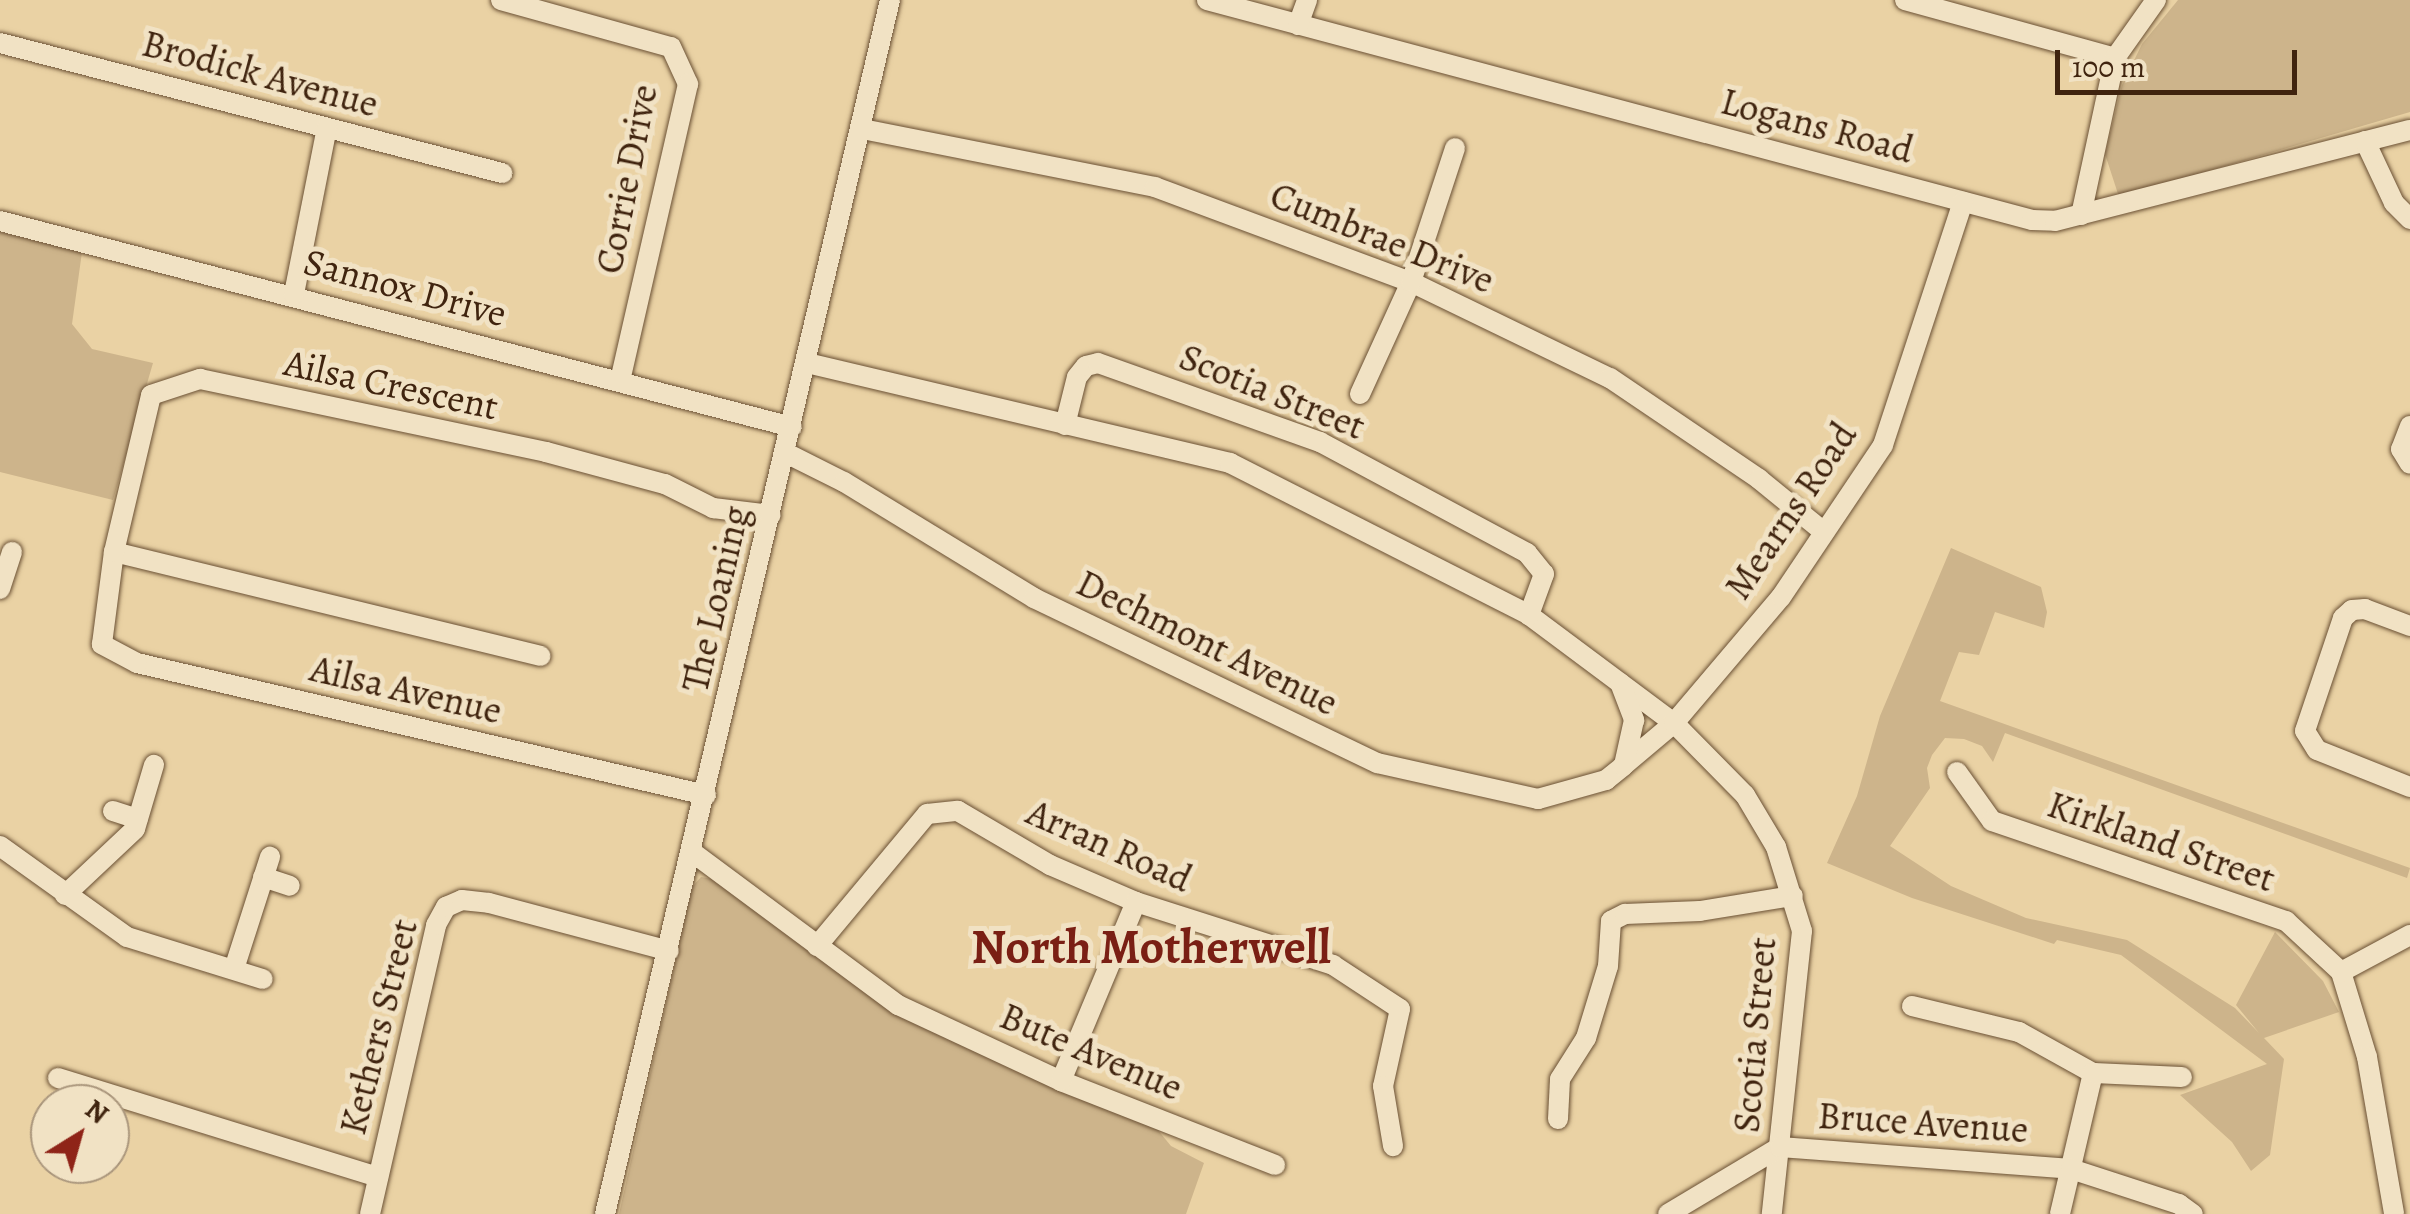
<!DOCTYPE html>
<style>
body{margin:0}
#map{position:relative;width:2410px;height:1214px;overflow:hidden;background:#ead2a4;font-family:Alegreya,serif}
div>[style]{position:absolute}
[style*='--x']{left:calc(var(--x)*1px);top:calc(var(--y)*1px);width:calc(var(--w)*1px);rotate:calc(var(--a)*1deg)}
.green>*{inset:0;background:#cdb48b}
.roads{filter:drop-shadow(0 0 2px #6a5034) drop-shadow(0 0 2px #6a5034)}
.minor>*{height:20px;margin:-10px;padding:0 10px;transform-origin:10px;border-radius:10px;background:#f1e2c4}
span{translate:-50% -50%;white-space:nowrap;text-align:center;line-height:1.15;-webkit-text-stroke:10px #f1e2c4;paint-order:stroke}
.street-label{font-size:38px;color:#40240f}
.district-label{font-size:48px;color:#7a1f14;font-weight:700}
.north{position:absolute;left:30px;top:1084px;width:100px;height:100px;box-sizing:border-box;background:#f1e2c4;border:2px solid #aa967c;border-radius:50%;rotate:37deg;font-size:28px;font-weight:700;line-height:40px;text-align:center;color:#40240f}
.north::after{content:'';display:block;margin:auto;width:35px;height:45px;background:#8f2418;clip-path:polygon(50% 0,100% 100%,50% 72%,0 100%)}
.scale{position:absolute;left:2055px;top:50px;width:242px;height:45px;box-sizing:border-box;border:5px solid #40240f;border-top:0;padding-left:12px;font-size:30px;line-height:35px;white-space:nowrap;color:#40240f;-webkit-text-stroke:8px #f1e2c4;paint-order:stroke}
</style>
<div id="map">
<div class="green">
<i style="clip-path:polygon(2178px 0,2410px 0,2410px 112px,2119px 197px,2105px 154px,2122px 85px,2142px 44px)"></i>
<i style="clip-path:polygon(0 232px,82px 252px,72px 324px,92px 349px,153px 363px,113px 500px,0 472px)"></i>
<i style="clip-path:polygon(1951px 548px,2041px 587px,2047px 612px,2044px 628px,1995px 612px,1979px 655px,1959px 652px,1940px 701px,2410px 868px,2407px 878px,2005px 733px,1993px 762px,1982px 746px,1964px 739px,1945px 738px,1932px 755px,1927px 768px,1930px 788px,1890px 846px,1951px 886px,2026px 918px,2127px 940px,2235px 1008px,2259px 1033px,2236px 1005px,2275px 932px,2323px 981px,2339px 1012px,2264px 1038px,2284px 1059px,2270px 1155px,2251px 1171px,2232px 1142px,2180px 1095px,2267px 1064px,2121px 955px,2057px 940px,2054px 944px,1912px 898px,1827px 863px,1857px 796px,1880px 716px)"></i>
<i style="clip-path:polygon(701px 877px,712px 879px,837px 970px,1148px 1118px,1171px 1146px,1204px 1163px,1186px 1214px,619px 1214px,692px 887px)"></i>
</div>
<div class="roads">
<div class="minor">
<i style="--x:501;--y:0;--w:176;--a:15.5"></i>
<i style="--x:671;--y:47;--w:41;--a:65.3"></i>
<i style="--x:688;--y:84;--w:305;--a:102.9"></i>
<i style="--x:1207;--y:0;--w:854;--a:14.93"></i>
<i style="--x:2032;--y:220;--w:23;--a:2"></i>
<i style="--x:2055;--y:221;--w:366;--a:-14.4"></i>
<i style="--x:1905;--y:0;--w:218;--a:15.4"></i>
<i style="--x:1298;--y:25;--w:27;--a:-70"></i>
<i style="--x:0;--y:43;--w:519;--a:14.52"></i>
<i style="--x:862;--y:129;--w:299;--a:11.2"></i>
<i style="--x:1155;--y:187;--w:273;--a:20.4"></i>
<i style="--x:1411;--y:282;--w:221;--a:25.8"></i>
<i style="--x:1610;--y:378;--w:180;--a:34.1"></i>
<i style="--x:1759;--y:479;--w:84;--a:39.2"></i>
<i style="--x:2365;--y:141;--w:68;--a:64.9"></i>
<i style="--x:2394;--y:203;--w:23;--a:45"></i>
<i style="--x:2081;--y:215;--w:161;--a:-77.8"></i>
<i style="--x:2115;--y:58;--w:71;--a:-54.7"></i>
<i style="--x:0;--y:221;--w:818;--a:14.58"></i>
<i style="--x:294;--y:294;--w:169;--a:-78.8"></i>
<i style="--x:807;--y:363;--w:435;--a:13.3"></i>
<i style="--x:1230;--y:463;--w:335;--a:26.9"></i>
<i style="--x:1529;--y:615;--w:181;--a:36.7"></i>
<i style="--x:1674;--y:723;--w:101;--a:45.4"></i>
<i style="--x:1745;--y:795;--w:61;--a:59.2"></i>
<i style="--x:1776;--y:847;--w:88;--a:72.8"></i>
<i style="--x:1802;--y:931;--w:285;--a:96.1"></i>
<i style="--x:1360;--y:394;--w:123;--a:-65.5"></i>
<i style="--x:1411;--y:282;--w:141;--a:-71.8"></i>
<i style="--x:1065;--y:425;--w:49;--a:-76"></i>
<i style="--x:1077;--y:377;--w:14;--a:-51"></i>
<i style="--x:1086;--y:366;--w:12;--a:-14"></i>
<i style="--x:1098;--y:363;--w:236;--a:19.6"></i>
<i style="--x:1320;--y:442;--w:235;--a:28.2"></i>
<i style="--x:1527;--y:553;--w:27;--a:51"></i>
<i style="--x:1544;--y:574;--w:44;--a:110.1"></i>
<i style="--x:2410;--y:426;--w:25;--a:111"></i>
<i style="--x:2401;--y:449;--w:17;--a:59"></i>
<i style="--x:786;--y:453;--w:65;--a:26.6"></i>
<i style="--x:844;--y:482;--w:223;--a:31.4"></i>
<i style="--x:1034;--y:598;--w:381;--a:25.7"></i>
<i style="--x:1377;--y:763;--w:165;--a:12.6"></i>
<i style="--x:1538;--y:799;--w:71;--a:-15.6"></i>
<i style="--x:1606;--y:780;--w:22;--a:-39"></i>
<i style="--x:1623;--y:766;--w:67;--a:-40.1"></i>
<i style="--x:1674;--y:723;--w:165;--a:-49.7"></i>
<i style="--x:1781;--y:597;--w:183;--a:-56.1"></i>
<i style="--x:1883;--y:445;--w:256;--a:-71.8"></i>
<i style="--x:114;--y:552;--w:439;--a:13.7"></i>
<i style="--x:0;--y:589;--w:39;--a:-72"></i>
<i style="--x:2410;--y:626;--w:48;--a:-159.3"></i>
<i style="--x:2365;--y:609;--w:13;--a:176"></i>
<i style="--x:2352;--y:610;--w:12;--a:138"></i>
<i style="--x:2343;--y:618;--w:119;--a:108.6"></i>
<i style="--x:2305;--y:731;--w:22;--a:58"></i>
<i style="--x:2317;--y:750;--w:100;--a:21.7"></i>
<i style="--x:1620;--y:683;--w:40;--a:69"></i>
<i style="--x:1634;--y:720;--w:46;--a:102.5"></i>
<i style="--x:1957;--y:772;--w:60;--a:54.5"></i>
<i style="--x:1992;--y:821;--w:311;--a:18.8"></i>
<i style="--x:2286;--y:921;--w:75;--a:42.8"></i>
<i style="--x:2341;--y:972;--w:89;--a:73"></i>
<i style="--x:2367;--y:1057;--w:159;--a:80.2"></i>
<i style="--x:706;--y:795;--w:584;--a:-166.94"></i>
<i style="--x:137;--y:663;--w:40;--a:-152"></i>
<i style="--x:102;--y:644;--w:93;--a:-82.6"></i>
<i style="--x:114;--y:552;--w:161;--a:-76.7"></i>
<i style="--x:151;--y:395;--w:52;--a:-18.1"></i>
<i style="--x:200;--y:379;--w:354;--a:11.9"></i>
<i style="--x:546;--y:452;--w:123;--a:15.1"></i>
<i style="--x:665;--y:484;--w:54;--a:26.6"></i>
<i style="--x:713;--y:508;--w:58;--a:6.9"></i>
<i style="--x:113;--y:811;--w:26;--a:18"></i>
<i style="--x:0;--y:846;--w:156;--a:35.6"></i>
<i style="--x:127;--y:937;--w:142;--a:17.2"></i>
<i style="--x:692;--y:852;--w:257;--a:36.6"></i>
<i style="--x:898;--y:1005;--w:180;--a:25"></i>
<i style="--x:1061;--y:1081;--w:230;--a:21.4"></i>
<i style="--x:263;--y:877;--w:28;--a:18"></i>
<i style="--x:65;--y:895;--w:96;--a:-43.3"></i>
<i style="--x:135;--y:829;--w:67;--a:-73.5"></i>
<i style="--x:817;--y:946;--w:172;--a:-50.2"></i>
<i style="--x:927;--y:814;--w:31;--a:-6"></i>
<i style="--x:958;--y:811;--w:107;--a:30.4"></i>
<i style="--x:1050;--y:865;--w:94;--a:23.3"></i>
<i style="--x:1136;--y:902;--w:207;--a:17.7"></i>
<i style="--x:1333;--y:965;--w:80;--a:33.3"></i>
<i style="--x:1400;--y:1009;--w:79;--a:102.4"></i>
<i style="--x:1383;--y:1086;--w:61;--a:80.5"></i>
<i style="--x:234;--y:969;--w:118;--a:-72.2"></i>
<i style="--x:2341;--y:972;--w:78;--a:-28.2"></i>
<i style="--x:1912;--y:1006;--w:110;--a:13.7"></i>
<i style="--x:2019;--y:1032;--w:85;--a:29"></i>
<i style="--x:2093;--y:1073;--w:145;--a:103.2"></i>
<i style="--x:2093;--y:1073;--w:89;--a:2.6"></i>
<i style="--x:58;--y:1078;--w:335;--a:17.2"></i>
<i style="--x:1061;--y:1081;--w:194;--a:-67.3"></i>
<i style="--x:1558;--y:1119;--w:40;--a:-87.1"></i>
<i style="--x:1560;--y:1079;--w:49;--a:-57.6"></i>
<i style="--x:1586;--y:1038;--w:75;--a:-73"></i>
<i style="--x:1608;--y:966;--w:45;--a:-86.2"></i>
<i style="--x:1611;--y:921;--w:16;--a:-27"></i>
<i style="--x:1625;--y:914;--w:75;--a:-2.3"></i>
<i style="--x:1700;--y:911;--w:94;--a:-9.2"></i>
<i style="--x:370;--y:1214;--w:296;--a:-77.1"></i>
<i style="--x:436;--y:925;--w:21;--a:-61"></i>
<i style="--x:446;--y:907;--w:17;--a:-24"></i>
<i style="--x:462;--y:900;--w:27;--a:6"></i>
<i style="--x:489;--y:903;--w:186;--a:14.9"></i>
<i style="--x:605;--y:1214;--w:1247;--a:-76.79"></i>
<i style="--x:1668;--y:1214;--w:131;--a:-30.9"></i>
<i style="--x:1780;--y:1147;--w:292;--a:4.3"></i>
<i style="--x:2071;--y:1169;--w:114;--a:18"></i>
<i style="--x:2179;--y:1204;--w:17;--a:36"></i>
</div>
</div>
<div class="street-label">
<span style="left:260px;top:74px;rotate:15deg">Brodick Avenue</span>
<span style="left:1817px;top:126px;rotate:15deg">Logans Road</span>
<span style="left:627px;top:179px;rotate:-79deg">Corrie Drive</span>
<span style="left:1382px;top:238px;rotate:22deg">Cumbrae Drive</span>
<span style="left:405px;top:288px;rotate:15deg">Sannox Drive</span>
<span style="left:391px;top:385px;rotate:12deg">Ailsa Crescent</span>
<span style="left:1272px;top:392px;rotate:22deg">Scotia Street</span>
<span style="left:1791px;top:511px;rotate:-56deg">Mearns Road</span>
<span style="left:716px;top:599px;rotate:-77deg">The Loaning</span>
<span style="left:1207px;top:643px;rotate:26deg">Dechmont Avenue</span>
<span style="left:406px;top:690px;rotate:13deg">Ailsa Avenue</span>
<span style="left:2161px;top:842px;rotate:19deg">Kirkland Street</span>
<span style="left:1109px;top:846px;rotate:24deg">Arran Road</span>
<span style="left:379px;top:1027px;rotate:-76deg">Kethers Street</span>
<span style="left:1755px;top:1035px;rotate:-85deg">Scotia Street</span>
<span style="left:1091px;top:1052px;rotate:23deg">Bute Avenue</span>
<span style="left:1923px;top:1123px;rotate:4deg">Bruce Avenue</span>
</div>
<div class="district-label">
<span style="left:1151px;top:948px">North Motherwell</span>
</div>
<div class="north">N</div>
<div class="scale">100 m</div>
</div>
